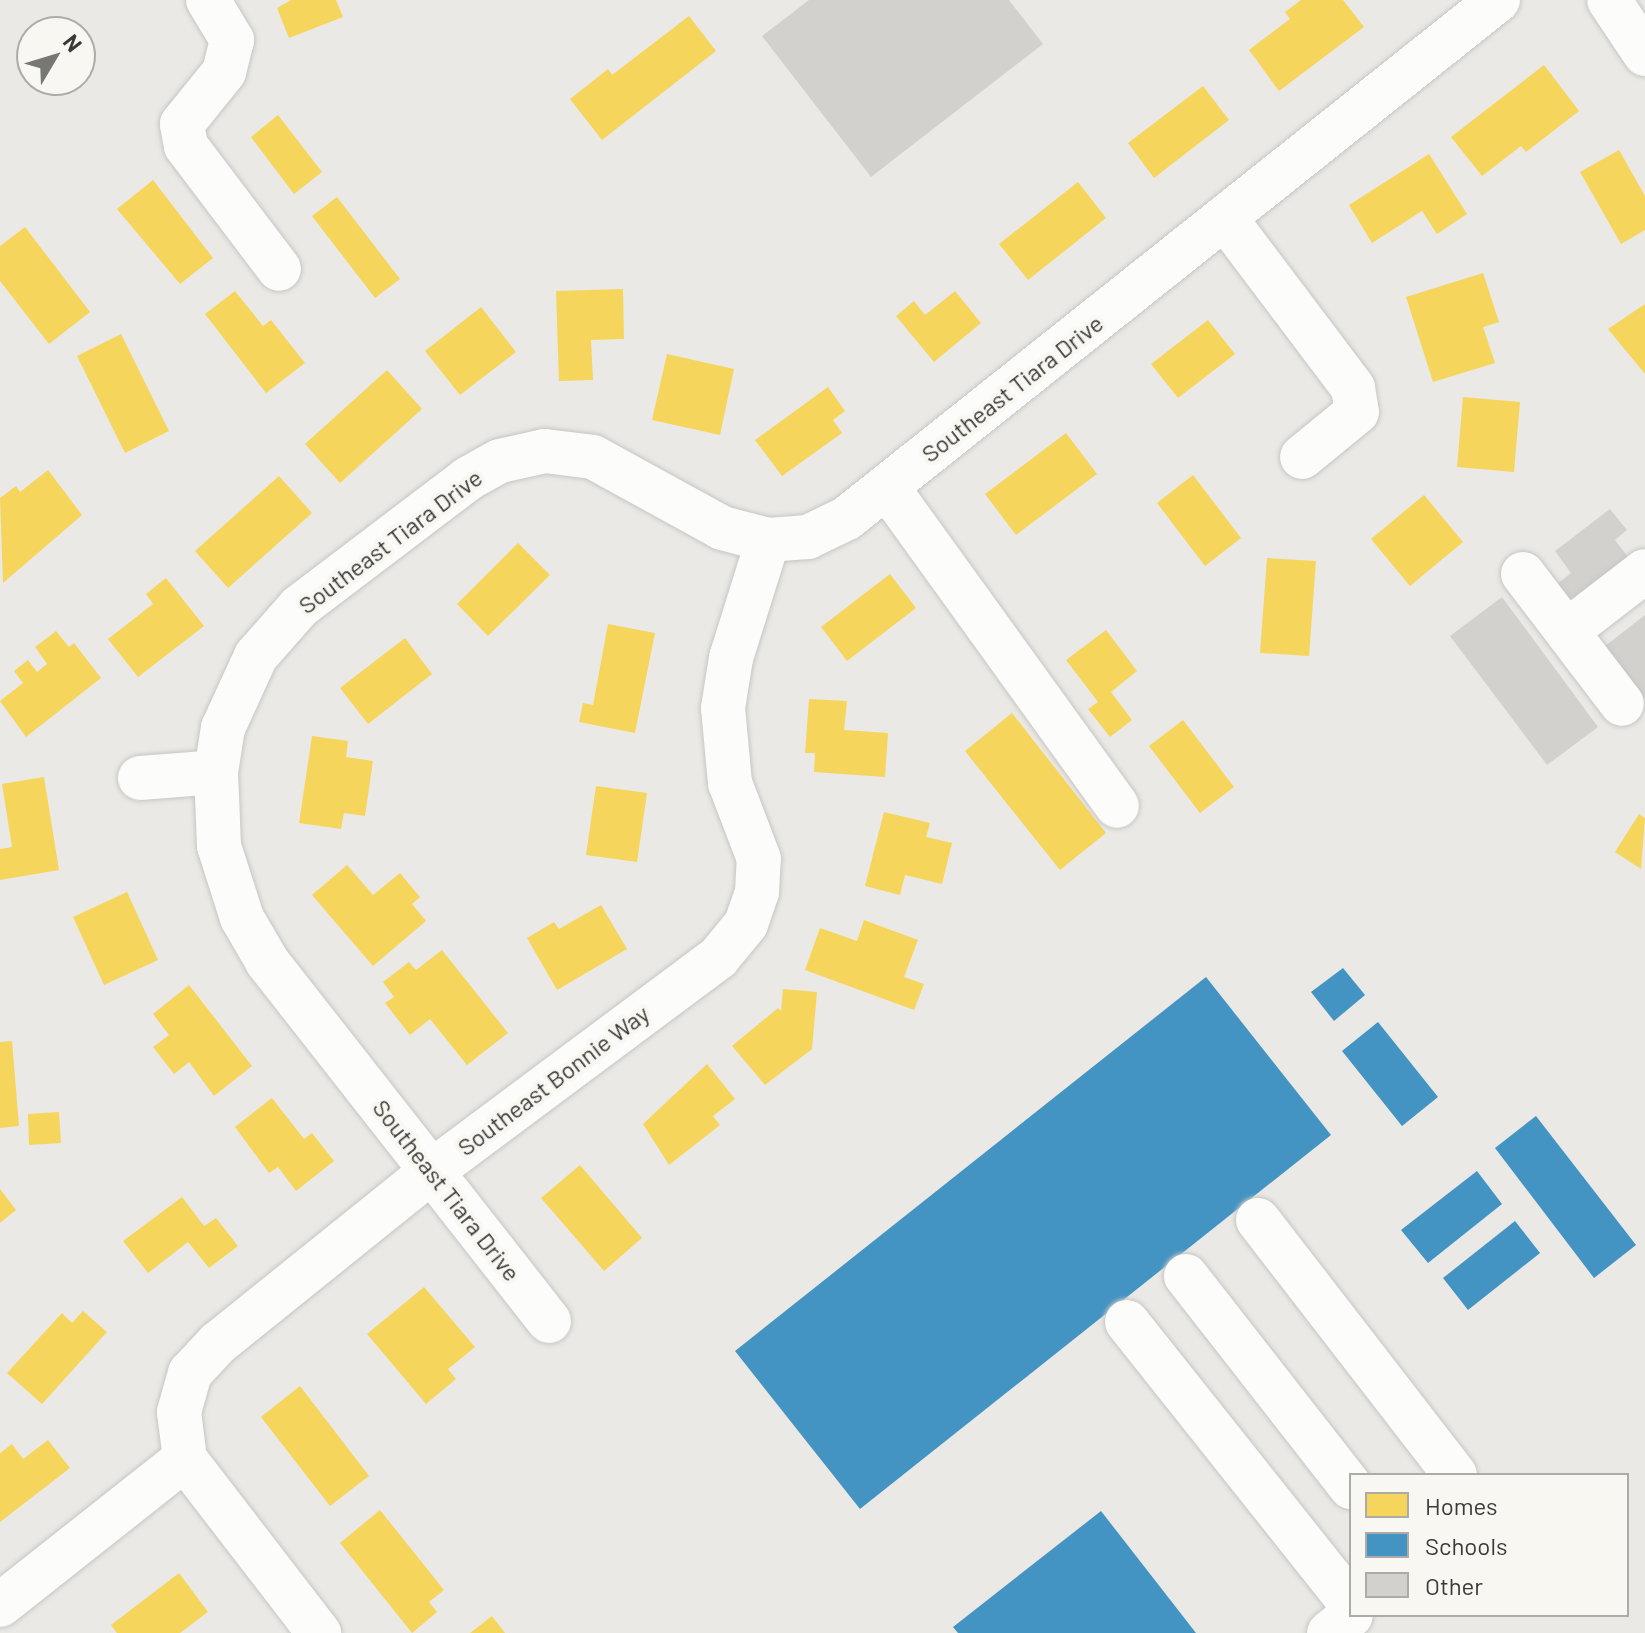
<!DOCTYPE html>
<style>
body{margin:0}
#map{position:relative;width:1645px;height:1633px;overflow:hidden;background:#eae9e5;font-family:Barlow,sans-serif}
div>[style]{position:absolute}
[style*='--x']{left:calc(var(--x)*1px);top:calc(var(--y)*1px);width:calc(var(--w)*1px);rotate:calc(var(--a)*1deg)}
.homes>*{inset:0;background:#f6d55c}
.schools>*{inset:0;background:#4393c3}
.building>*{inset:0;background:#d2d1ce}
.roads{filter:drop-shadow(0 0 2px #c7c6c4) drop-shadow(0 0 2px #c7c6c4)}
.minor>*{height:44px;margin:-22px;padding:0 22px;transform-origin:22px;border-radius:22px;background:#fcfcfb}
span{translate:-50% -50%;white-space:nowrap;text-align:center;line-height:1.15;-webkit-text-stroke:8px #f8f7f1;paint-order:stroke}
.street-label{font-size:24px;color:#393937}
.legend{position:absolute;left:1349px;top:1473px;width:280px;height:144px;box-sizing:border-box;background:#f8f7f1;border:2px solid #acaba7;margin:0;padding:10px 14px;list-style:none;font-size:24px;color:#393937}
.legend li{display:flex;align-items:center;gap:16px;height:40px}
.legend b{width:40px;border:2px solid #acaba7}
.north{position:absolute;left:16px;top:16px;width:80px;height:80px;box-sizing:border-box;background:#f8f7f1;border:2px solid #acaba7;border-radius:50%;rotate:52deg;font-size:22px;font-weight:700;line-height:32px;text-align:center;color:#393937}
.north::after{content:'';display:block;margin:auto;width:28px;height:36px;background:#777774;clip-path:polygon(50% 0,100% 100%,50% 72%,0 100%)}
</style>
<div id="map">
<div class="homes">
<i style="clip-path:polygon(291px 0,336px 0,343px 17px,289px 38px,277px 8px)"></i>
<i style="clip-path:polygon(1301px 0,1343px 0,1364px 27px,1279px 91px,1249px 50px,1290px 19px,1285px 12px)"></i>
<i style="clip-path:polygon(689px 16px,716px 51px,602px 140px,570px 99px,608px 69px,612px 75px)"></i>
<i style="clip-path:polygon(1544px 65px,1579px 111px,1526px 152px,1521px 146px,1482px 176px,1451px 137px)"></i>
<i style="clip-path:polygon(1203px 86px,1229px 120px,1154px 178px,1128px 143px)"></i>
<i style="clip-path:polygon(278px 115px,322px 172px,294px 194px,251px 137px)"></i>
<i style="clip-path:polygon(1619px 150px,1645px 196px,1645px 230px,1621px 244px,1580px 172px)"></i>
<i style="clip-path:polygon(1429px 154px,1467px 214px,1437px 234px,1422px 211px,1372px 243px,1349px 205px)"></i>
<i style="clip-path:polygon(153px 180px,213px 258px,180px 284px,117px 209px)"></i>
<i style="clip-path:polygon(1078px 182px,1106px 218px,1028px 280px,999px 244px)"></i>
<i style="clip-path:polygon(337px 197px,400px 279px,375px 298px,312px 216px)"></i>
<i style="clip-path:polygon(25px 227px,90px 312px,49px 344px,0 281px,0 246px)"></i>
<i style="clip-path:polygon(1483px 273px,1499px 322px,1483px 327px,1495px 363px,1433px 382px,1406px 297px)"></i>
<i style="clip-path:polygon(623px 289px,624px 339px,591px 340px,593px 380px,559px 381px,556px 291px)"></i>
<i style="clip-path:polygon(235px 291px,263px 326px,271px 320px,305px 363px,266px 393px,205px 314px)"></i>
<i style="clip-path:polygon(955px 291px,981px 323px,934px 362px,896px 316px,914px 301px,925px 315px)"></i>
<i style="clip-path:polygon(1645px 304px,1645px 374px,1608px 329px)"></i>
<i style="clip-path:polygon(481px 307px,516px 352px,460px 395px,425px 351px)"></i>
<i style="clip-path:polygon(1208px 320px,1235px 354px,1178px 398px,1151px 364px)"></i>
<i style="clip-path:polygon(121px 334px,169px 431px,125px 453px,77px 356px)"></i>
<i style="clip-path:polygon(667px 354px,734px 369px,720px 435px,652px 420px)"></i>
<i style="clip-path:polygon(387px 370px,422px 409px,340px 483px,305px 444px)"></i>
<i style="clip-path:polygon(828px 387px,845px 411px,833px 420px,842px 433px,782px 476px,755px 440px)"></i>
<i style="clip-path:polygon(1463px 397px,1520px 402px,1514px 472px,1457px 467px)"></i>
<i style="clip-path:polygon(1066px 433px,1097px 474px,1016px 535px,985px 494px)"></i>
<i style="clip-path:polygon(48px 470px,82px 515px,3px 583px,0 498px,16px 486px,20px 492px)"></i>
<i style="clip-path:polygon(1193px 475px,1241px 538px,1205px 566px,1157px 503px)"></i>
<i style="clip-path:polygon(279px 476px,312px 513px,228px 588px,195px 551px)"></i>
<i style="clip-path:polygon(1424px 495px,1463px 542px,1410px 586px,1371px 539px)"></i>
<i style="clip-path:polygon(518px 543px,550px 575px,488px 636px,457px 604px)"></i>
<i style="clip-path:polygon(1267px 558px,1316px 561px,1309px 656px,1260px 653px)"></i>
<i style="clip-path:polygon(890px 574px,916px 608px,847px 661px,821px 627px)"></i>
<i style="clip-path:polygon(166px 578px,204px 626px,138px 677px,108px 639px,153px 604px,146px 594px)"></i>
<i style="clip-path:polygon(608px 624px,655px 633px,635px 733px,579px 722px,583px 703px,593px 705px)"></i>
<i style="clip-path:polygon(1106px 630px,1137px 671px,1111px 692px,1132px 720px,1110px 737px,1088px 709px,1098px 702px,1066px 660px)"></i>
<i style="clip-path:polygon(56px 631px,69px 647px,74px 643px,101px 678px,26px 737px,0 701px,23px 683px,14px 671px,28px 660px,37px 672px,47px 664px,35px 647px)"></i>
<i style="clip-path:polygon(405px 638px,432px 674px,368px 724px,340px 688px)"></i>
<i style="clip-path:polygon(809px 699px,847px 701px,844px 730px,888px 733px,885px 777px,814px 772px,815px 753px,805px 753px)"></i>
<i style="clip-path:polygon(1012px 713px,1106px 833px,1060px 870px,965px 751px)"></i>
<i style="clip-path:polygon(1183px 720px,1234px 787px,1200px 813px,1149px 746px)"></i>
<i style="clip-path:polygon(312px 736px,348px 741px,346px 757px,373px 761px,365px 816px,344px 813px,341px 829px,299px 823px)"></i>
<i style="clip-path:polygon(44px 777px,59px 870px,0 880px,0 849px,12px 847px,2px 784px)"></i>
<i style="clip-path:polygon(596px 786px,647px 793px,637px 862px,586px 855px)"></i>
<i style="clip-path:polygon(884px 812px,930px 823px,926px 837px,952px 843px,942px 884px,905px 875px,900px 895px,865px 886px)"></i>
<i style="clip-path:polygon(1639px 814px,1645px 818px,1641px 869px,1615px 852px)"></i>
<i style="clip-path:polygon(347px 865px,373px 895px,400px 873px,420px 897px,412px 904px,426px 921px,373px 966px,312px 895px)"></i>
<i style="clip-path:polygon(127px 892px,158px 960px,104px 985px,73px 917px)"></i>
<i style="clip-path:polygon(601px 905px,627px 949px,557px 990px,527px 938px,554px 922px,559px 929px)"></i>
<i style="clip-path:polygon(864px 920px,918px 940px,904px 977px,924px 984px,914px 1010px,805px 970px,820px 928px,857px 941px)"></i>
<i style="clip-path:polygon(442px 950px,508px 1033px,467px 1065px,430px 1019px,410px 1035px,385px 1003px,394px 997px,383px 982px,409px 962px,416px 970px)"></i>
<i style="clip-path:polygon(189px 985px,252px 1066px,214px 1096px,189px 1062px,174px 1074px,153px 1047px,169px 1035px,153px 1014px)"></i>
<i style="clip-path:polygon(783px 989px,817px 992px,812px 1049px,765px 1085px,732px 1046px,778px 1008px,781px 1011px)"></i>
<i style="clip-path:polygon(12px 1041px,19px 1126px,0 1128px,0 1042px)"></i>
<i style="clip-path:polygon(707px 1064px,735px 1099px,713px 1116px,720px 1125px,669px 1165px,643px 1124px)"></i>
<i style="clip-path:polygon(272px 1098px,304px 1139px,312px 1133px,334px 1161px,296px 1191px,278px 1167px,269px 1173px,235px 1127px)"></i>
<i style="clip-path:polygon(59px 1112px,61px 1143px,29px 1145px,28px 1114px)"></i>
<i style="clip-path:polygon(580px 1165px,642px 1238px,604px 1271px,541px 1198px)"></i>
<i style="clip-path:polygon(0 1189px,16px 1210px,0 1223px)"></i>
<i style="clip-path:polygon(182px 1197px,204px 1226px,216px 1218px,238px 1246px,209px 1268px,188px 1242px,148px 1273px,123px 1241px)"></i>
<i style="clip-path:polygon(424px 1287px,475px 1347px,448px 1369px,456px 1379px,426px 1404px,367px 1334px)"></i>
<i style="clip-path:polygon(83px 1311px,107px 1332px,42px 1404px,7px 1373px,62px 1313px,72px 1323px)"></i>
<i style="clip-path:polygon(300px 1386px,369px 1476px,330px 1506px,261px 1417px)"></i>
<i style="clip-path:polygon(48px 1440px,70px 1468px,0 1522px,0 1453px,12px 1444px,23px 1459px)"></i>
<i style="clip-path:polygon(380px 1510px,444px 1590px,429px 1602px,437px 1612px,412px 1633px,340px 1543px)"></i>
<i style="clip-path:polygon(179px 1573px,208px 1612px,180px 1633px,117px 1633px,111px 1625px)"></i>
<i style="clip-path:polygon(492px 1616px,505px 1633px,470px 1633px)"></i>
</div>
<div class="schools">
<i style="clip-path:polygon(1343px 968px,1365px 995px,1334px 1021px,1311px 992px)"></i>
<i style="clip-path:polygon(1206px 977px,1331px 1135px,860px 1509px,735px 1351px)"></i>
<i style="clip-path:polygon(1378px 1022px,1438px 1097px,1402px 1126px,1342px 1051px)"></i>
<i style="clip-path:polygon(1536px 1116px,1636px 1245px,1594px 1278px,1495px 1148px)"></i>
<i style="clip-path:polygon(1477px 1171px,1502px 1204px,1428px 1263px,1401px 1230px)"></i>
<i style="clip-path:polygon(1515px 1221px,1540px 1253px,1468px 1310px,1443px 1278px)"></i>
<i style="clip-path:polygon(1101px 1511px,1196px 1633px,958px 1633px,953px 1627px)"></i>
</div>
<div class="building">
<i style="clip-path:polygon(809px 0,1009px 0,1043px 44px,871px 177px,762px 36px)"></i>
<i style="clip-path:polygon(1610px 509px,1627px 530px,1615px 540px,1635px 566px,1577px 610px,1557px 584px,1571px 573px,1555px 551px)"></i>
<i style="clip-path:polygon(1502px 597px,1598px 727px,1547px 765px,1450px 636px)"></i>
<i style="clip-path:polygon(1645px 615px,1645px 699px,1605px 646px)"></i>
</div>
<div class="roads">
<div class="minor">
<i style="--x:208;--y:0;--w:47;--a:59"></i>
<i style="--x:232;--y:40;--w:33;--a:104"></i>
<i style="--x:224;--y:72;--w:67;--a:128.9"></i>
<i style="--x:182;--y:124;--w:22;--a:80"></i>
<i style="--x:186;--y:146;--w:154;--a:52.9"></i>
<i style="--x:1609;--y:0;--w:65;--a:56.3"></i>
<i style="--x:1225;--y:218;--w:213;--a:53"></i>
<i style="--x:1353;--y:388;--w:24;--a:81"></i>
<i style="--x:1357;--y:412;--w:71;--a:140.7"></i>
<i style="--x:887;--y:487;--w:393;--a:54.2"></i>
<i style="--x:1523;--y:574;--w:163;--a:52.7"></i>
<i style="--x:1567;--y:631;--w:98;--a:-37.6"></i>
<i style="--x:140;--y:778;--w:76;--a:-4.5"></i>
<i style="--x:1258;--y:1220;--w:322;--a:52.3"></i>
<i style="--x:1186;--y:1276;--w:268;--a:52"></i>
<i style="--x:549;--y:1321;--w:457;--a:-128.1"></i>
<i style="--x:267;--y:961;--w:50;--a:-120.2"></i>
<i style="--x:242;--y:918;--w:76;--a:-107.7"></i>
<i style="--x:219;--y:846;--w:74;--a:-92.3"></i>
<i style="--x:216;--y:772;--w:45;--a:-81"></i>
<i style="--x:223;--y:728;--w:79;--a:-65.4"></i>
<i style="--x:256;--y:656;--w:65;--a:-48.7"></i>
<i style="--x:299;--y:607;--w:213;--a:-37.2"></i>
<i style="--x:469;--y:478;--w:35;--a:-29"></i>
<i style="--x:500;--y:461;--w:46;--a:-12.5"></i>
<i style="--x:545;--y:451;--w:48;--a:7.1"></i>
<i style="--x:593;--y:457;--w:147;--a:28.8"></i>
<i style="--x:722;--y:528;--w:48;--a:14.6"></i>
<i style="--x:768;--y:540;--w:40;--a:-4.3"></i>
<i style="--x:808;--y:537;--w:43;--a:-26"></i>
<i style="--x:847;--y:518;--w:832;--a:-38.51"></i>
<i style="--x:1127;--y:1322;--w:360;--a:51.5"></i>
<i style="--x:185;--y:1459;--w:47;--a:-97.3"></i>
<i style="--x:179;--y:1412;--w:41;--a:-74.2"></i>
<i style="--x:190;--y:1373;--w:41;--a:-47"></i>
<i style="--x:218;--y:1343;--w:275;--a:-38.8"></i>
<i style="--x:432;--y:1171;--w:357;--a:-36.7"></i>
<i style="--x:718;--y:958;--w:44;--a:-50.5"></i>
<i style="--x:746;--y:924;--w:34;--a:-71"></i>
<i style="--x:757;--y:892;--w:33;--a:-87"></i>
<i style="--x:759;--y:859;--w:81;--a:-110.9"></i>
<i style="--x:730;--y:783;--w:75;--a:-95.3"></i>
<i style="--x:723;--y:708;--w:51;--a:-80.9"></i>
<i style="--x:731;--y:658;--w:124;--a:-72.6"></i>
<i style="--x:185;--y:1459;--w:220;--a:52.4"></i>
<i style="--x:0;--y:1605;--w:236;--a:-38.3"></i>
<i style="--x:1329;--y:1633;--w:28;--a:-39"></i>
</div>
</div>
<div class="street-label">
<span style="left:1012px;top:388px;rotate:-38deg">Southeast Tiara Drive</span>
<span style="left:390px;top:541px;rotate:-37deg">Southeast Tiara Drive</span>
<span style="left:553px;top:1080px;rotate:-37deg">Southeast Bonnie Way</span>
<span style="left:447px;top:1190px;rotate:52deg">Southeast Tiara Drive</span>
</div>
<ul class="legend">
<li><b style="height:22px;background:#f6d55c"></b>Homes</li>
<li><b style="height:22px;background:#4393c3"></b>Schools</li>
<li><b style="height:22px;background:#d2d1ce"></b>Other</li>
</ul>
<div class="north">N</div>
</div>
